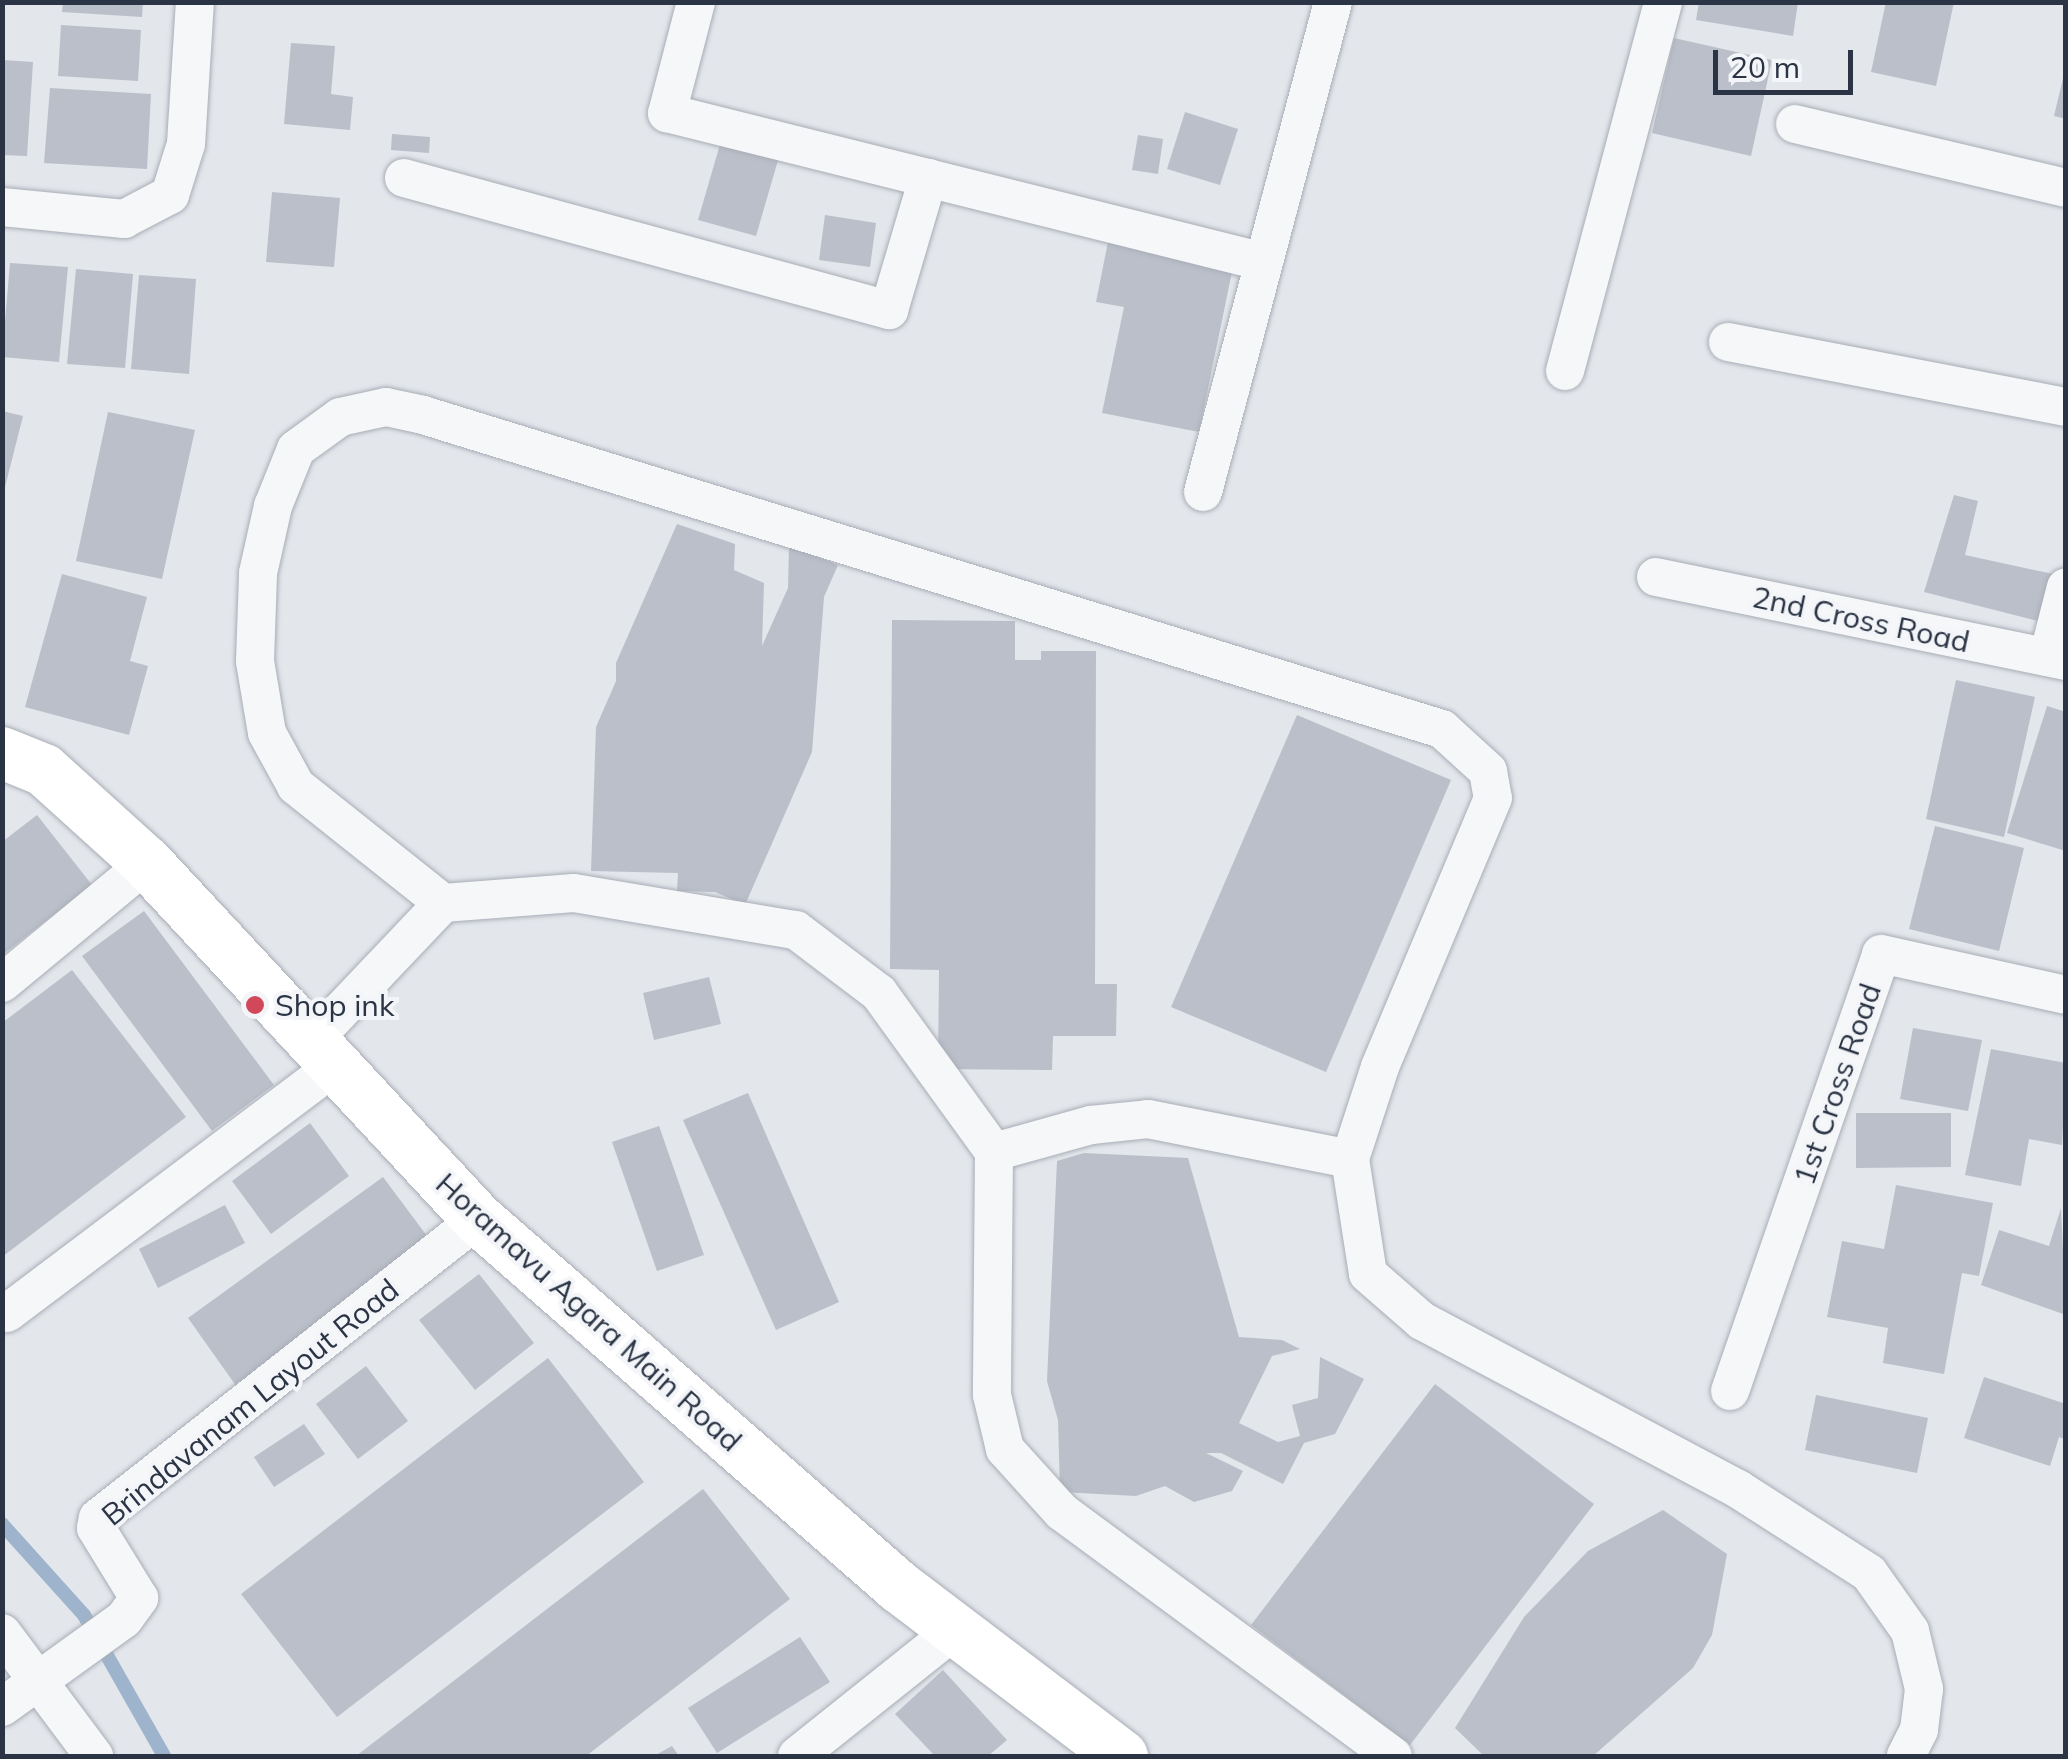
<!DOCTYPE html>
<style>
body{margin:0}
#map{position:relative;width:2068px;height:1759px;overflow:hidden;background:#e3e6eb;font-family:Mulish,sans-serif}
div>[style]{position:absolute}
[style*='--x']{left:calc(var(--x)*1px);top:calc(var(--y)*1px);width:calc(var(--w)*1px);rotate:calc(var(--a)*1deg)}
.stream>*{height:14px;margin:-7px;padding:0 7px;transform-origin:7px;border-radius:7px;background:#9eb4cc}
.building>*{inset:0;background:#babfc9}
.roads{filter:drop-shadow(0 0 2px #a8adb6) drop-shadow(0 0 2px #a8adb6)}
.street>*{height:38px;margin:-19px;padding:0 19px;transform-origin:19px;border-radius:19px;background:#f6f7f9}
.secondary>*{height:52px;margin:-26px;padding:0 26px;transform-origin:26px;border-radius:26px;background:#fff}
.dots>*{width:28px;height:28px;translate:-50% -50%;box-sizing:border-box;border:5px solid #f3f5f8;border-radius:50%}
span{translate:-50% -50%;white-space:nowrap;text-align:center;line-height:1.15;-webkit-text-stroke:8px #f3f5f8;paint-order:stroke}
.street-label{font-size:30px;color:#2a3444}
.poi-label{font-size:30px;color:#2a3444}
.left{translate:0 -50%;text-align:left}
.frame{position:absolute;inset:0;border:5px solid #2a3444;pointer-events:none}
.scale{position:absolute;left:1713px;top:50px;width:140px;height:45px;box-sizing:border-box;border:5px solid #2a3444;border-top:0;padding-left:12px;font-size:30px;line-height:35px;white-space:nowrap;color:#2a3444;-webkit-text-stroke:8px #f3f5f8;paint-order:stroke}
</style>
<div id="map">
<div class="stream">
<i style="--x:2;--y:1524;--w:122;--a:48"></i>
<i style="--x:84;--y:1615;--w:162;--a:60.4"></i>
</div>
<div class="building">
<i style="clip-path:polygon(63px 2px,143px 2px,142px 17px,62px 12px)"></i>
<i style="clip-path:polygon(1699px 2px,1798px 2px,1793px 36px,1696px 20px)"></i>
<i style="clip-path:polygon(1886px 2px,1954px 2px,1936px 86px,1871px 72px)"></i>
<i style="clip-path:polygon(61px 25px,141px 30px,138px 81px,58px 76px)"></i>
<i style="clip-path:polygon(1674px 38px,1772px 60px,1751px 156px,1652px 133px)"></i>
<i style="clip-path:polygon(291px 43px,335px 46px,331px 94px,353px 97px,350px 130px,284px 124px)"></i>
<i style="clip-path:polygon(2px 60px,33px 62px,27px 156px,2px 155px)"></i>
<i style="clip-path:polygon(2064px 74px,2066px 74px,2066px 119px,2054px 116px)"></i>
<i style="clip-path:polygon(50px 88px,151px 94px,147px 169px,44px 163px)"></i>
<i style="clip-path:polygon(1185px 112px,1238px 129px,1220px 185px,1167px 169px)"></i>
<i style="clip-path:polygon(392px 134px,430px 137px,429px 153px,391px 150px)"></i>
<i style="clip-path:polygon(723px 134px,781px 150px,756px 236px,698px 220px)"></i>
<i style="clip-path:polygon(1138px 135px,1163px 139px,1158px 174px,1132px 170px)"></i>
<i style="clip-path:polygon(272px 192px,340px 198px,334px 267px,266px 262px)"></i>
<i style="clip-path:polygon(825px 215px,876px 223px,870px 267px,819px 260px)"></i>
<i style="clip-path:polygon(1108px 242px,1233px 267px,1199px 432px,1102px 413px,1124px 307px,1096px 302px)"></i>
<i style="clip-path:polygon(10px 263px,68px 267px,59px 362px,2px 357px)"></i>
<i style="clip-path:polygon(76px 269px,133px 274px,125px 368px,67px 364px)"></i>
<i style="clip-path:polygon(139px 275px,196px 279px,189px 374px,131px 369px)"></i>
<i style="clip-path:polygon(2px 411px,23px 416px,4px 491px,2px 491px)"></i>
<i style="clip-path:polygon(108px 412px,195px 430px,162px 579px,76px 561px)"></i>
<i style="clip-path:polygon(1954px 495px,1978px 501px,1965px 555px,2053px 574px,2042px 622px,1924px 592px)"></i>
<i style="clip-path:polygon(677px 524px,735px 544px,734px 570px,764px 583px,762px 646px,788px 588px,789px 545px,838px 565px,824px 597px,812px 752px,745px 905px,715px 892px,677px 891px,678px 873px,591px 871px,596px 727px,616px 681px,616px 663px)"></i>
<i style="clip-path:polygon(62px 574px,147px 597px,130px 661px,148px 666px,129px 735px,25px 707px)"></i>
<i style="clip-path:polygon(892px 620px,1015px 621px,1015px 660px,1041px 660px,1041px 651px,1096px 651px,1095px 984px,1117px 984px,1116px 1036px,1053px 1036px,1052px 1070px,938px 1069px,939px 970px,890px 969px)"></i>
<i style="clip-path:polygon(1956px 680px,2035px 697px,2004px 837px,1926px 819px)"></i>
<i style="clip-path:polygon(2047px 706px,2066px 712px,2066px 851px,2007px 833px)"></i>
<i style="clip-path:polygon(1297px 715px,1451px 780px,1326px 1072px,1171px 1007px)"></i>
<i style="clip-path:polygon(37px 815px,92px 885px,2px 955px,2px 842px)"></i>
<i style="clip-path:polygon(1935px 826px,2024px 848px,1999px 951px,1909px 929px)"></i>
<i style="clip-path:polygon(144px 911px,274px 1085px,212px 1131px,82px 956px)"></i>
<i style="clip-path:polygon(72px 970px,186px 1117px,2px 1257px,2px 1023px)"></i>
<i style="clip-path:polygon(709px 977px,721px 1024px,654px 1040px,643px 993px)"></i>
<i style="clip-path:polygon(1913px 1028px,1982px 1040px,1968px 1111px,1900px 1099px)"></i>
<i style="clip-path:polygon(1991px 1049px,2066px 1063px,2062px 1145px,2029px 1139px,2021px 1186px,1965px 1175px)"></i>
<i style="clip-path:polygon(748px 1093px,839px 1302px,776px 1330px,683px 1120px)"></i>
<i style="clip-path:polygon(1856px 1113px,1951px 1113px,1951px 1167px,1856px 1168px)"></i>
<i style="clip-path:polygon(310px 1123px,349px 1176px,271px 1234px,232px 1181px)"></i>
<i style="clip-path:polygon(659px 1126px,704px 1255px,657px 1271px,612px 1142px)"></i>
<i style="clip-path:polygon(1084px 1153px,1188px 1158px,1239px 1337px,1282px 1340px,1300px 1349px,1272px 1356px,1239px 1423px,1278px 1442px,1300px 1436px,1292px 1405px,1318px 1398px,1320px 1357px,1364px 1379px,1335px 1434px,1304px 1443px,1283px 1484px,1221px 1453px,1206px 1453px,1243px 1471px,1232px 1491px,1194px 1502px,1165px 1486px,1136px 1496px,1060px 1492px,1058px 1420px,1047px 1381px,1057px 1161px)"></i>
<i style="clip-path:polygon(383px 1177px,436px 1248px,239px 1390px,188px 1318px)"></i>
<i style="clip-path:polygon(1896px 1185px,1993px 1203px,1979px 1276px,1962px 1273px,1944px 1374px,1883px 1363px,1888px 1328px,1827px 1317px,1842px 1241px,1884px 1249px)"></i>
<i style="clip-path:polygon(225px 1205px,245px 1243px,158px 1288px,139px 1249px)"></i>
<i style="clip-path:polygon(2061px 1208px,2066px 1315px,1981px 1285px,1999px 1230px,2049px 1246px)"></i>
<i style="clip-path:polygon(479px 1274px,534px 1343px,475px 1390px,419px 1320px)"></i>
<i style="clip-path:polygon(548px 1358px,644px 1482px,337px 1717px,241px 1594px)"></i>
<i style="clip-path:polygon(366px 1366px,408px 1421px,358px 1459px,316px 1404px)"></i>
<i style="clip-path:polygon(1984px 1377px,2066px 1404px,2066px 1440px,2059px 1437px,2050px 1466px,1964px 1438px)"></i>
<i style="clip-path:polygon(1435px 1384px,1594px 1504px,1410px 1745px,1251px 1625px)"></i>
<i style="clip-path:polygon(1816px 1395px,1928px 1418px,1917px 1473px,1805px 1450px)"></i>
<i style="clip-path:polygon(304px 1424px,325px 1454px,274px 1487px,254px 1457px)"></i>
<i style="clip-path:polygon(703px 1489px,790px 1599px,586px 1756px,356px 1756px)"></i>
<i style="clip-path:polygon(1663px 1510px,1727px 1554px,1712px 1635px,1693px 1668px,1593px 1756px,1484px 1756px,1455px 1728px,1524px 1617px,1588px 1551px)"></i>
<i style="clip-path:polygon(800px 1637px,830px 1682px,717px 1753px,688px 1708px)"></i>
<i style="clip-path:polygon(943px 1670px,1007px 1740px,988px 1756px,935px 1756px,895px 1714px)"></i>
<i style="clip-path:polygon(672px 1746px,679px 1756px,654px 1756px)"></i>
</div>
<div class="roads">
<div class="street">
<i style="--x:696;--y:2;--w:115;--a:104.6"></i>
<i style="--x:667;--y:113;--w:615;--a:14.01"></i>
<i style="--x:1795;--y:124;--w:278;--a:13.3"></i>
<i style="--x:404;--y:178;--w:503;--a:15.23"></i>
<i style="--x:889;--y:310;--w:138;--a:-73.5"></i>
<i style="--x:2;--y:207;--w:123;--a:5.6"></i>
<i style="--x:124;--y:219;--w:52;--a:-27.6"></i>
<i style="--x:170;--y:195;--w:53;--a:-72.6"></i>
<i style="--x:186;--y:144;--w:142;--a:-86.4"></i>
<i style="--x:1728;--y:342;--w:344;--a:10.9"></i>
<i style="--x:1565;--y:371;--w:382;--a:-75.1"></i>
<i style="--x:1203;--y:492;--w:507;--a:-75.14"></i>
<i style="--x:1656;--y:577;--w:419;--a:11.6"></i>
<i style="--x:2048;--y:657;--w:72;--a:-75.6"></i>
<i style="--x:443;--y:903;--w:131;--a:-4.4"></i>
<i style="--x:574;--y:893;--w:225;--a:9.5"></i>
<i style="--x:796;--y:930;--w:104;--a:37.2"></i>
<i style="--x:879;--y:993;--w:196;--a:54.1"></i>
<i style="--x:994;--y:1152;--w:243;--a:90.5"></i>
<i style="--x:992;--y:1395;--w:56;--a:76.5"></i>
<i style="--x:1005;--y:1449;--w:85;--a:47.9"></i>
<i style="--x:1062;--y:1512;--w:411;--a:36.4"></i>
<i style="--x:2;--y:983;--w:188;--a:-39.6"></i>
<i style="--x:314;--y:1039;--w:187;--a:-46.5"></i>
<i style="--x:443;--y:903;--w:188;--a:-141.5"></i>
<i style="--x:296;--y:786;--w:60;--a:-118.7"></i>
<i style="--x:267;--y:733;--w:73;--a:-99.5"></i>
<i style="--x:255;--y:661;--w:88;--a:-88"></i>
<i style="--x:258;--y:573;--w:69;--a:-77.4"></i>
<i style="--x:273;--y:506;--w:61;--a:-68"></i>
<i style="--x:296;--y:449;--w:54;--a:-36"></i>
<i style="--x:340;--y:417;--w:47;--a:-12.3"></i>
<i style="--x:386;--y:407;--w:38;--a:12"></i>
<i style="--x:423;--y:415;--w:1066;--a:17.13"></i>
<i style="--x:1442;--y:729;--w:62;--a:42.4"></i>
<i style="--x:1488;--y:771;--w:27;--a:80"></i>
<i style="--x:1493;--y:798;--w:292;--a:112.8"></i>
<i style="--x:1380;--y:1067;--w:97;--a:108.1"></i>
<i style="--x:1350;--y:1159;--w:116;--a:81.1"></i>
<i style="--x:1368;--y:1274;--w:72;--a:41"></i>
<i style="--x:1422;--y:1321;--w:358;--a:28"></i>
<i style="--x:1738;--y:1489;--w:156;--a:32.7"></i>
<i style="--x:1869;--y:1573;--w:71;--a:54.7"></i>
<i style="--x:1910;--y:1631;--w:60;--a:76.4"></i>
<i style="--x:1924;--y:1689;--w:41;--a:97"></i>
<i style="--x:1919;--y:1730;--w:29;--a:117"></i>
<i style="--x:994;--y:1152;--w:101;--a:-15.6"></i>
<i style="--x:1091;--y:1125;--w:57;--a:-6"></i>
<i style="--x:1148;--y:1119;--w:206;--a:11.2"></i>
<i style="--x:7;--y:1313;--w:411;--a:-37"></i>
<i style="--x:1730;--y:1391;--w:462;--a:-70.9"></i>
<i style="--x:1881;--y:954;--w:189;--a:12.5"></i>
<i style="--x:2;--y:1633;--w:154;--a:53.2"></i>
<i style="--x:2;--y:1707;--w:150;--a:-35.8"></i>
<i style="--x:124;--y:1619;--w:26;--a:-54"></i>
<i style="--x:139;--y:1598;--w:82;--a:-121.6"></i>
<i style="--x:96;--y:1528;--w:10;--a:-79"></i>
<i style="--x:98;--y:1518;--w:484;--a:-38.2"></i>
<i style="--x:797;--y:1756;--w:202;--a:-38.6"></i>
</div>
<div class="secondary">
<i style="--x:2;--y:753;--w:45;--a:22"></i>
<i style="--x:44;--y:770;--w:139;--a:42.1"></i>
<i style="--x:147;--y:863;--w:486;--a:47.1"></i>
<i style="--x:478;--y:1219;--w:559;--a:41.16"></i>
<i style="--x:899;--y:1587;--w:280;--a:37.2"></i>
</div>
</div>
<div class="dots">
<i style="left:255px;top:1005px;background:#d1485b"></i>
</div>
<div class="street-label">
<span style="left:1861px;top:619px;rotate:12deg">2nd Cross Road</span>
<span style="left:1837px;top:1084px;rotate:-71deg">1st Cross Road</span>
<span style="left:589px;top:1312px;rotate:42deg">Horamavu Agara Main Road</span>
<span style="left:250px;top:1402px;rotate:-39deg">Brindavanam Layout Road</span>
</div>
<div class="poi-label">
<span class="left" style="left:275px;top:1005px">Shop ink</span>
</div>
<div class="frame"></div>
<div class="scale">20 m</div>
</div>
